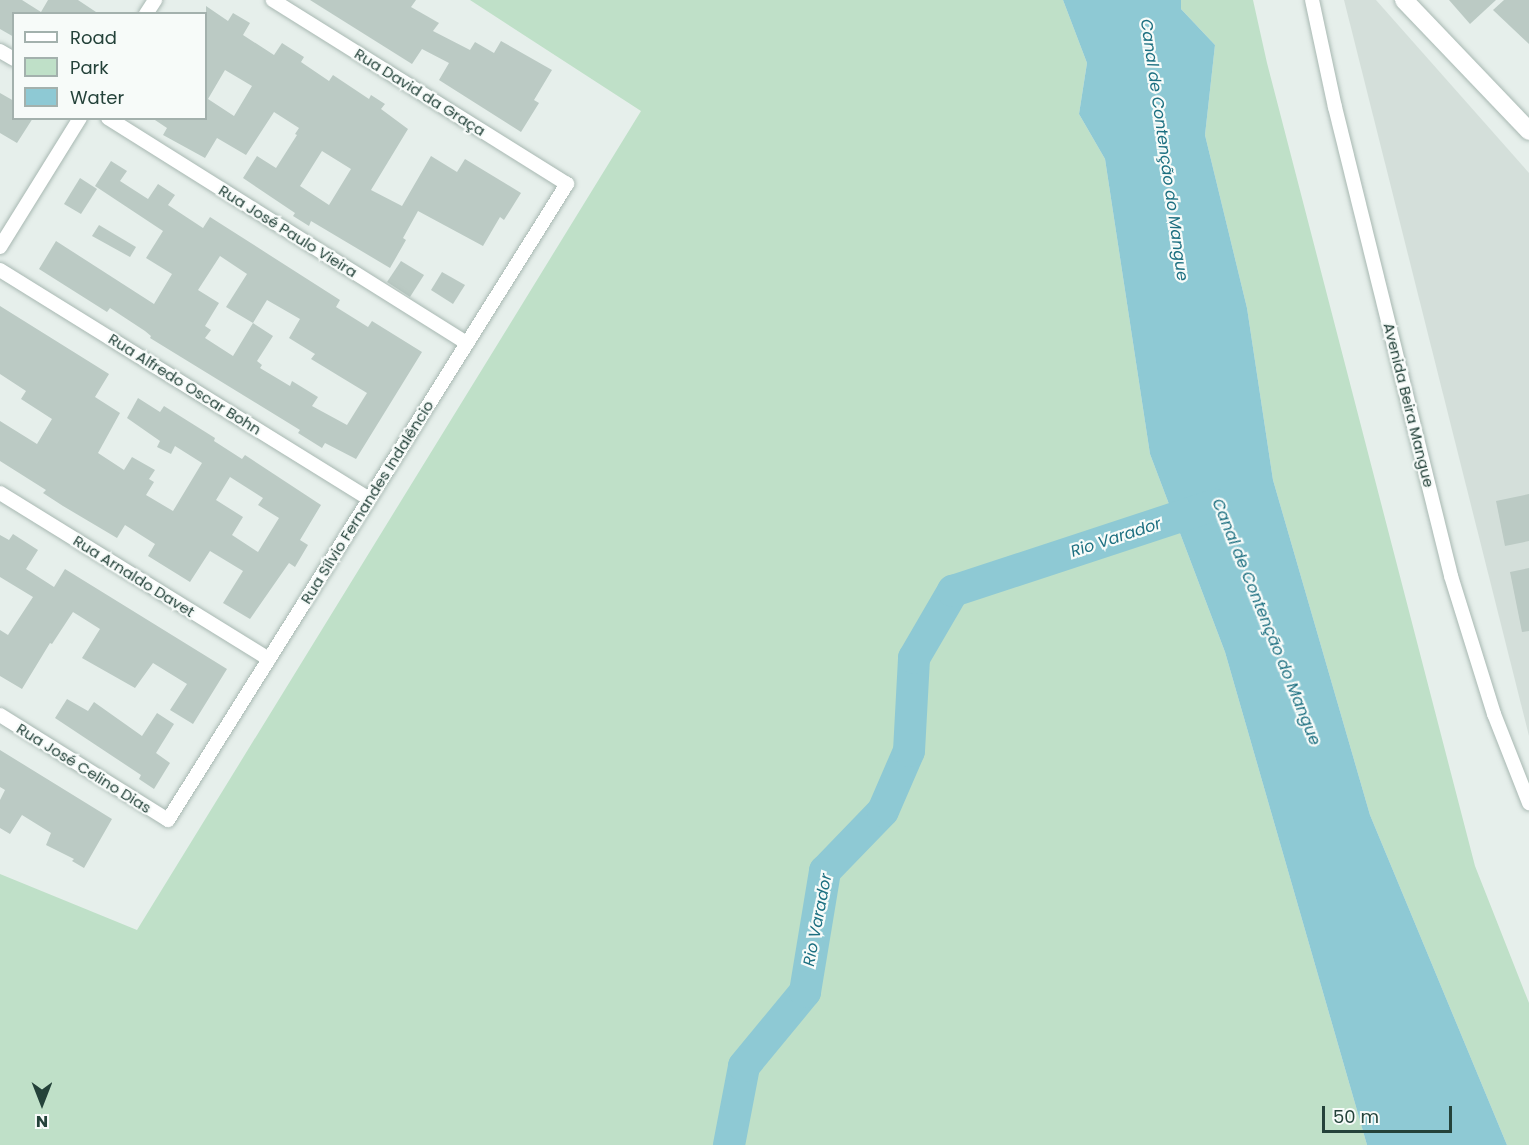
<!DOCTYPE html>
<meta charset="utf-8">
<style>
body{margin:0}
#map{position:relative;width:1529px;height:1145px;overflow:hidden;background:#e6efeb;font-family:Poppins,sans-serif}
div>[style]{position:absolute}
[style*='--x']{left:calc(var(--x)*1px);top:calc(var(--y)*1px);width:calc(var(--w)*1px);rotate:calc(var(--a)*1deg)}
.built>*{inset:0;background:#d4dfda}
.green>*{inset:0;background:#bfe0c8}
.water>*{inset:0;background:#8ec9d4}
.river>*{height:32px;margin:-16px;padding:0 16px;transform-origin:16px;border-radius:16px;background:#8ec9d4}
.building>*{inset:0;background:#bbcac4}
.roads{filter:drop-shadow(0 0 2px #a8b8b2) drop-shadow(0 0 2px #a8b8b2)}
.minor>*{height:14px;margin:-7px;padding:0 7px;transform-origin:7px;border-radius:7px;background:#fff}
.tertiary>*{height:18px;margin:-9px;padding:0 9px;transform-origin:9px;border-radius:9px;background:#fff}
span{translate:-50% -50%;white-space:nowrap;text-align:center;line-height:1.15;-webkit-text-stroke:4.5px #f7fbf9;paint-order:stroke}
.street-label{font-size:15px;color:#24423a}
.water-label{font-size:16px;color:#1c6f80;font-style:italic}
.legend{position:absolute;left:12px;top:12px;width:195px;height:108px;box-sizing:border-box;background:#f7fbf9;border:2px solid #a3b1ad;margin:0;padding:8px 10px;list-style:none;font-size:18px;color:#24423a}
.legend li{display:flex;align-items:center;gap:12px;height:30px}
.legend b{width:30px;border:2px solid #a3b1ad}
.north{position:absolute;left:12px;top:1073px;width:60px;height:60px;-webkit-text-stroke:4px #f7fbf9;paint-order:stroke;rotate:180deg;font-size:16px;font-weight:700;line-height:24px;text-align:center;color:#24423a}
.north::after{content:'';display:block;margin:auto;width:21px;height:27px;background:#24423a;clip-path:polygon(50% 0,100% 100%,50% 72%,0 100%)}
.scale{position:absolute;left:1322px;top:1106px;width:130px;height:27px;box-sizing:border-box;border:3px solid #24423a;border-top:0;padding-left:8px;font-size:18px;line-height:21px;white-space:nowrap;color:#24423a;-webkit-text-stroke:4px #f7fbf9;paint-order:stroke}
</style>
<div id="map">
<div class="built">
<i style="clip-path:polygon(1344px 0,1376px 0,1529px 173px,1529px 736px)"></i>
</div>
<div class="green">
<i style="clip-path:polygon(470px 0,1063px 0,1087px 63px,1079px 114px,1105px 159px,1150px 454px,1225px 652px,1367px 1145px,0 1145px,0 874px,137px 930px,641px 111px)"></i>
<i style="clip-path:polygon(1181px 0,1253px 0,1267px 63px,1475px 866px,1529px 1003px,1529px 1145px,1507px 1145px,1370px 815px,1273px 480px,1247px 308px,1205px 135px,1215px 45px,1181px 9px)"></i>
</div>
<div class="water">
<i style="clip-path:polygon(1063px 0,1181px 0,1181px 9px,1215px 45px,1205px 135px,1247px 308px,1273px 480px,1370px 815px,1507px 1145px,1367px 1145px,1225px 652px,1150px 454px,1105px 159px,1079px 114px,1087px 63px)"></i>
</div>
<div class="river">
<i style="--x:729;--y:1145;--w:80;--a:-79.2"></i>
<i style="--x:744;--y:1066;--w:96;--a:-50.5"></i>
<i style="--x:805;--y:992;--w:123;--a:-80.6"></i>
<i style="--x:825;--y:871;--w:83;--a:-46"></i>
<i style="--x:883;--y:811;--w:65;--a:-66.6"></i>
<i style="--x:909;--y:751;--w:93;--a:-86.9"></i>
<i style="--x:914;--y:658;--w:78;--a:-59.8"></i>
<i style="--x:953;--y:591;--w:276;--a:-18.2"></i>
</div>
<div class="building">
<i style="clip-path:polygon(0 0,22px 0,41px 12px,48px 0,78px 0,99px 14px,14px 14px,14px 37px,0 29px)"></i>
<i style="clip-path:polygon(310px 0,416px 0,411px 7px,439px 23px,433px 31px,470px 50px,475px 42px,494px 53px,501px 41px,552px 70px,534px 100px,539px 103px,521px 132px,439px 80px,449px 63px,422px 49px,412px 64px)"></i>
<i style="clip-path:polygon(1449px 0,1496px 0,1470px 24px)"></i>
<i style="clip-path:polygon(1504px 0,1529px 0,1529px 44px,1493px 10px)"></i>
<i style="clip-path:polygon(evenodd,206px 6px,228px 21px,233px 13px,250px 23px,243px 35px,274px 55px,282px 43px,304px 57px,301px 62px,329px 81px,333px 75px,369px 99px,371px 95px,385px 104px,381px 109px,408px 129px,371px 190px,402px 206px,431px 156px,457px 172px,465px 159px,521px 193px,504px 220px,500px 217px,483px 246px,418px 211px,403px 238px,406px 240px,390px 268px,311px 221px,309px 226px,293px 216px,295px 213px,243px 178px,257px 156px,276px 168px,297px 135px,295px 134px,299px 128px,274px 112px,246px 155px,217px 138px,205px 158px,163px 135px,167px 128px,152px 118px,206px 118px,206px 6px,225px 70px,252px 86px,234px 116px,208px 99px,225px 70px,206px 6px,322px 151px,351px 169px,329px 205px,300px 186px,322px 151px)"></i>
<i style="clip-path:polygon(0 93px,14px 101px,14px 118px,33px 118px,17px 143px,0 133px)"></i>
<i style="clip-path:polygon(evenodd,111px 161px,127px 171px,120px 181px,148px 199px,158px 184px,175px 195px,168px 205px,203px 228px,210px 217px,340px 300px,336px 307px,368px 327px,372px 321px,422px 352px,356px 459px,325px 443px,322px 448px,298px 433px,300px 430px,150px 338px,151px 336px,145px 331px,110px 308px,107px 312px,39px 269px,56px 241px,154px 304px,172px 274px,146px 258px,163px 231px,95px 186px,111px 161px,220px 256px,247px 274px,226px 307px,253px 323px,267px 300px,300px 319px,289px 338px,315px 354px,311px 359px,367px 393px,347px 425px,312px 406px,318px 397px,292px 381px,290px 386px,260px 368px,262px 365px,257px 361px,273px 336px,253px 323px,233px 356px,205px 338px,211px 330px,205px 326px,219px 303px,198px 290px,220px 256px)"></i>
<i style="clip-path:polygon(80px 178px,97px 189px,81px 214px,64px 204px)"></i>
<i style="clip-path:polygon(99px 225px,136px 247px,130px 257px,92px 236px)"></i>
<i style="clip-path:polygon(401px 261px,424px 275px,410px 297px,387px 282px)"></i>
<i style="clip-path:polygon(442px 272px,465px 285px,453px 304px,431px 290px)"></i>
<i style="clip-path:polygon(evenodd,0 306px,109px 374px,95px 397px,120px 413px,98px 453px,124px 470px,132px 457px,155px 470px,149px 479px,154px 482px,146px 495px,173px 511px,202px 463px,175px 446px,171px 454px,157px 447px,160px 441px,127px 418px,138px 398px,160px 412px,164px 406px,215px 438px,214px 441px,242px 459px,245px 455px,321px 505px,300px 540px,308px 545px,295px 567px,289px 563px,250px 619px,223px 603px,243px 571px,210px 551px,190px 582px,148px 556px,155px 544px,125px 525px,117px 538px,63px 506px,43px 493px,46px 490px,0 461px,0 421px,37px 444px,52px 419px,21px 399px,26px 391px,0 374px,0 306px,230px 477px,263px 498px,258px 505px,279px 518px,258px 552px,232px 535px,243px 517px,216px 500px,230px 477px)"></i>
<i style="clip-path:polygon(1529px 494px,1529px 541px,1505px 546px,1496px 501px)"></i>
<i style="clip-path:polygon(13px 534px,38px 550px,26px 569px,54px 587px,65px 569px,227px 669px,193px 724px,170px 710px,187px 684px,153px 663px,135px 688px,82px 658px,100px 629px,73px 612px,52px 644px,50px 643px,22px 689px,0 676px,0 630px,8px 635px,33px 597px,0 577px,0 535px,9px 540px)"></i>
<i style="clip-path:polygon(1529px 568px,1529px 631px,1522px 632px,1510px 572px)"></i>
<i style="clip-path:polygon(67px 699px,88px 711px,94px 702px,142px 736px,157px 713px,174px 724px,156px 753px,170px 763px,154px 789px,139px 779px,141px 775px,55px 718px)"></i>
<i style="clip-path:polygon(0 750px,112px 819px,84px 868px,72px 861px,74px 859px,46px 845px,51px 833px,22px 815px,10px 834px,0 828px,0 800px,5px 790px,0 787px)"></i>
</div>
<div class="roads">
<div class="minor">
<i style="--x:1312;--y:0;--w:109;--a:77.9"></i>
<i style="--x:1335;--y:107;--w:483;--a:76.1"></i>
<i style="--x:1451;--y:576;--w:145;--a:72.7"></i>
<i style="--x:1494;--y:714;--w:96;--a:68.5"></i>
<i style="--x:146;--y:14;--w:17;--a:-57"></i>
<i style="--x:0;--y:51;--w:16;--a:30"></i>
<i style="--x:108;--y:118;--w:424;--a:32.1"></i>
<i style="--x:0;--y:247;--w:152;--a:-58.2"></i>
<i style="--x:0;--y:270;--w:434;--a:31.8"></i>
<i style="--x:0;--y:493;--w:316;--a:31.7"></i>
<i style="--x:0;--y:715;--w:198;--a:32"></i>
<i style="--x:168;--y:820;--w:751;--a:-57.9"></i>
<i style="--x:567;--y:184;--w:347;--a:-148"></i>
</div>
<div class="tertiary">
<i style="--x:1404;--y:0;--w:181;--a:46.3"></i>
</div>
</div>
<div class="street-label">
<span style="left:420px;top:92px;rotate:32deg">Rua David da Graça</span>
<span style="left:288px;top:231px;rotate:32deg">Rua José Paulo Vieira</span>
<span style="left:185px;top:384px;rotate:32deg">Rua Alfredo Oscar Bohn</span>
<span style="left:1409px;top:405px;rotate:76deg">Avenida Beira Mangue</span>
<span style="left:367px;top:502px;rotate:-58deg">Rua Sílvio Fernandes Indalêncio</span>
<span style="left:134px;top:576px;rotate:32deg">Rua Arnaldo Davet</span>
<span style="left:84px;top:768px;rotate:32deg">Rua José Celino Dias</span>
</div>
<div class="water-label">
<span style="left:1164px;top:150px;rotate:82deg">Canal de Contenção do Mangue</span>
<span style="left:1116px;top:538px;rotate:-18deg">Rio Varador</span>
<span style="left:1266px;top:622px;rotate:68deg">Canal de Contenção do Mangue</span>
<span style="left:818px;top:920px;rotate:-79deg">Rio Varador</span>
</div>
<ul class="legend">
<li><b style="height:8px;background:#fff"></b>Road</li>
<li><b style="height:16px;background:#bfe0c8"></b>Park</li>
<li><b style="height:16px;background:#8ec9d4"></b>Water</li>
</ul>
<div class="north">N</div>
<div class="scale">50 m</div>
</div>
